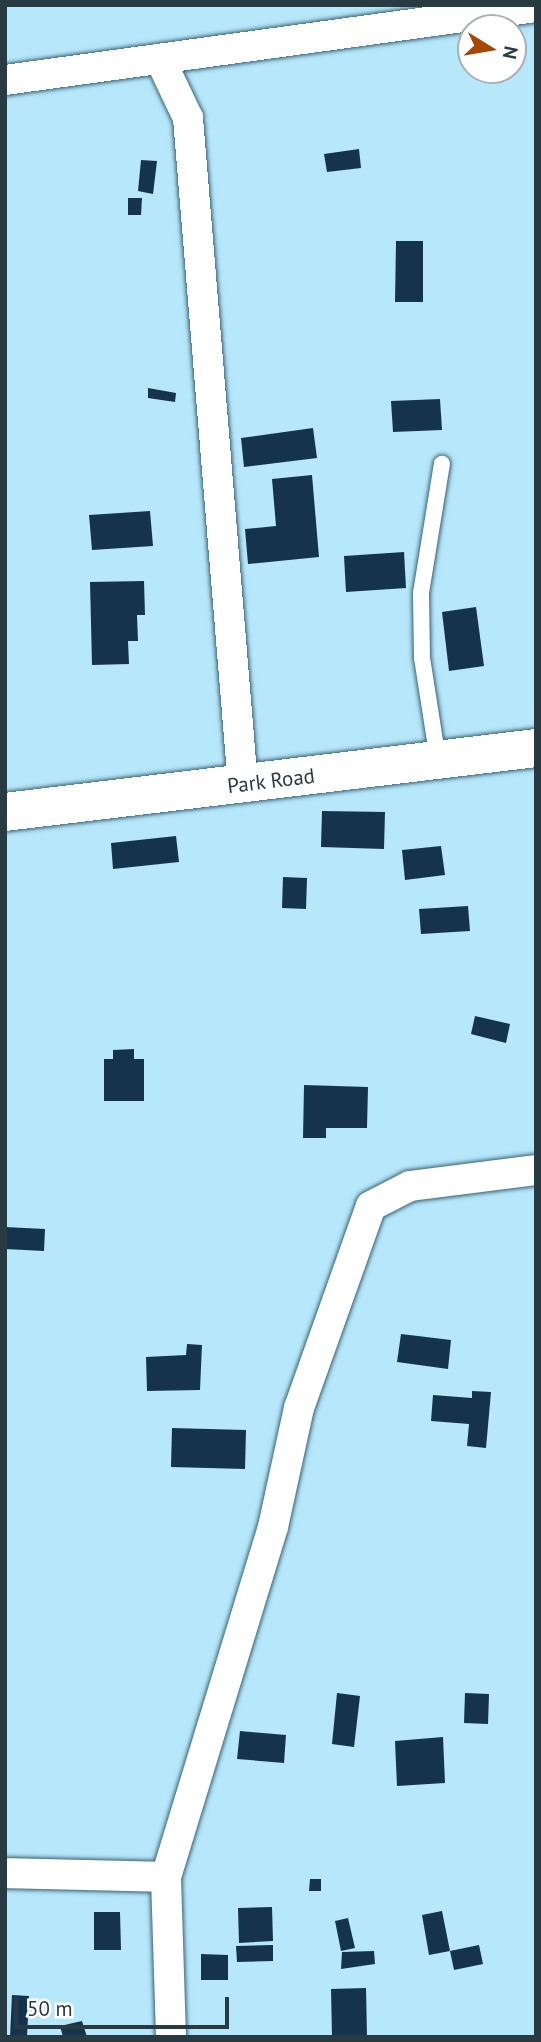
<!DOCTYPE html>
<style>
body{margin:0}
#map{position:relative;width:541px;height:2042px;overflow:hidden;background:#b7e7fb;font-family:"PT Sans",sans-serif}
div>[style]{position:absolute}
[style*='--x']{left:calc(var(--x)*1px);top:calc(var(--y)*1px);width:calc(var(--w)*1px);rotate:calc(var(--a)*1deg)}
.building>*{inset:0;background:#15334c}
.roads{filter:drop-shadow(0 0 2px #376375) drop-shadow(0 0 2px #376375)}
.lane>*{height:16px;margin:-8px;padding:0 8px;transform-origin:8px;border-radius:8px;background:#fff}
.street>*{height:30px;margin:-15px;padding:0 15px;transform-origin:15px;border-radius:15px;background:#fff}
.secondary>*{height:38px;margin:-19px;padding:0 19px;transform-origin:19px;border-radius:19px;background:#fff}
span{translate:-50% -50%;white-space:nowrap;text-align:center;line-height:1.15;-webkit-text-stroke:7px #fff;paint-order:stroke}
.street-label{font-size:21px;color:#283b43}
.frame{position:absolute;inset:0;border:7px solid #283b43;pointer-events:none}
.north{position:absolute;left:457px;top:14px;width:70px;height:70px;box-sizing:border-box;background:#fff;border:2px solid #a9b1b4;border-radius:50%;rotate:101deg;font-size:19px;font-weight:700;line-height:28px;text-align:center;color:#283b43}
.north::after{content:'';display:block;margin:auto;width:24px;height:32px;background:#a84603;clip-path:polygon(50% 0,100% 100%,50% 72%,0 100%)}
.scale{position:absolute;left:14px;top:1997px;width:215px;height:32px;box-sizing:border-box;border:4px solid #283b43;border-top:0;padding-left:9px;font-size:21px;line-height:24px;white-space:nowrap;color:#283b43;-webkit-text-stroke:5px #fff;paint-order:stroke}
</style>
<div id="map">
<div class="building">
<i style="clip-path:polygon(359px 149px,361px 168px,327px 172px,324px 154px)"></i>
<i style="clip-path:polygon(141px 160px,157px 161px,153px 194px,138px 191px)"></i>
<i style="clip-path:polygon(128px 198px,142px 198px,141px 215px,128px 215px)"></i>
<i style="clip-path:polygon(396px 241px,423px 241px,423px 302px,395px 302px)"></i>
<i style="clip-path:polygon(148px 388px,176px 393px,175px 402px,148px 398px)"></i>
<i style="clip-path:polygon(440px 399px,442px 430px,393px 432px,391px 401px)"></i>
<i style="clip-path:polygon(313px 428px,317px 458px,244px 467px,241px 438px)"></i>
<i style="clip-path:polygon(312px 475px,319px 557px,248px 564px,245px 529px,276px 526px,272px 479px)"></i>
<i style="clip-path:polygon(150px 511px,153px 546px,92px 550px,89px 515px)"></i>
<i style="clip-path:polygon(404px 552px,406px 588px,346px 592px,344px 556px)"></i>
<i style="clip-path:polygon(144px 581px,145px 615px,137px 615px,138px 641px,128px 641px,129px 664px,92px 665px,90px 582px)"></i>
<i style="clip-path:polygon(476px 607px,484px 666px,449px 671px,442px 612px)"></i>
<i style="clip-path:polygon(322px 811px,385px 812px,384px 849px,321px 847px)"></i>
<i style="clip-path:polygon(176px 836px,179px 862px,113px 869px,111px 843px)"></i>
<i style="clip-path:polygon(441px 846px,445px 875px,405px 880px,402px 850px)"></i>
<i style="clip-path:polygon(283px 877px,307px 878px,306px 909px,282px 908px)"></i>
<i style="clip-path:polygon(468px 906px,470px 931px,421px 934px,419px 909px)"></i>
<i style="clip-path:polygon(475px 1016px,510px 1024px,506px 1043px,471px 1034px)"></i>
<i style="clip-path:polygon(134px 1049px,134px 1059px,144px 1059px,144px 1101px,104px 1101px,104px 1059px,113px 1059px,113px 1050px)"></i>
<i style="clip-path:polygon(304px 1085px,368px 1087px,367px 1128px,326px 1128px,326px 1138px,303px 1138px)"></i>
<i style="clip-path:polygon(5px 1227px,45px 1229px,44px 1251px,5px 1249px)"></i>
<i style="clip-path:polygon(401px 1334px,451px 1340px,448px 1369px,397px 1362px)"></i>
<i style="clip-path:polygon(187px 1344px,202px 1345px,200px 1390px,147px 1391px,146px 1357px,186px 1355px)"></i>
<i style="clip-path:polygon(472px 1391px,491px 1392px,486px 1448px,467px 1446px,469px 1424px,431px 1421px,433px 1395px,472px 1398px)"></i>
<i style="clip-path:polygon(172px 1428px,246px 1430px,245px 1469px,171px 1467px)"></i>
<i style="clip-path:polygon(337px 1693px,360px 1696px,354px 1747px,332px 1744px)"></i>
<i style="clip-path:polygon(465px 1693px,489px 1694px,488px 1724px,464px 1723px)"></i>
<i style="clip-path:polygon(240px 1731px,286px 1735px,284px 1763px,237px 1759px)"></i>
<i style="clip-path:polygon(443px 1737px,445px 1783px,397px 1786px,395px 1741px)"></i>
<i style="clip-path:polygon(310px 1879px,321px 1879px,321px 1891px,309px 1891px)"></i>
<i style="clip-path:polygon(272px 1907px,273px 1941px,239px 1943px,238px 1908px)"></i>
<i style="clip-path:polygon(442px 1911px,450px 1951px,429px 1955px,422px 1915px)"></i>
<i style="clip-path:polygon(94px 1912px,120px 1912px,121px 1950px,94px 1950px)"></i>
<i style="clip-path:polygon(348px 1918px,355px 1948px,341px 1951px,335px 1921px)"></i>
<i style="clip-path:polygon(273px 1945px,273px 1961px,237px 1962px,236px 1946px)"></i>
<i style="clip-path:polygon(479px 1945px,483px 1964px,454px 1970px,450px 1951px)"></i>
<i style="clip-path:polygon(374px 1951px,375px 1964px,341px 1969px,342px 1952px)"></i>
<i style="clip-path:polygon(201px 1954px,228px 1955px,228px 1980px,201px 1980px)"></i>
<i style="clip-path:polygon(366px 1988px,367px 2037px,332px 2037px,331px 1989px)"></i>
<i style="clip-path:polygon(12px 1995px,29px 1996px,27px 2037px,10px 2037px)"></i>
<i style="clip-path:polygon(82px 2021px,87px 2037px,63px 2037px,60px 2026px)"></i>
</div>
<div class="roads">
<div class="lane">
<i style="--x:438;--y:760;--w:103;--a:-98.9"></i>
<i style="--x:422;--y:658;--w:65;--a:-90.9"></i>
<i style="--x:421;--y:593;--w:131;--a:-80.8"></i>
</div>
<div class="street">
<i style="--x:160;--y:59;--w:65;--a:64.6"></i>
<i style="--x:188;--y:118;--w:669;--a:85.29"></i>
<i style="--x:5;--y:80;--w:536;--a:-7.83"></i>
<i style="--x:5;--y:1873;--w:161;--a:1.4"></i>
<i style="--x:171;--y:2037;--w:160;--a:-91.8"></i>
<i style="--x:166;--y:1877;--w:366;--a:-73"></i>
<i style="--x:273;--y:1527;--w:122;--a:-77.7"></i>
<i style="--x:299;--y:1408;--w:214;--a:-70.4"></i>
<i style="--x:371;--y:1206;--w:44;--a:-27.1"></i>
<i style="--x:410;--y:1186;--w:127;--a:-7.2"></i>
</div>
<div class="secondary">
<i style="--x:5;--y:812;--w:535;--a:-6.87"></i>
</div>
</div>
<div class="street-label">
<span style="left:271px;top:781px;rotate:-7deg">Park Road</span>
</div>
<div class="frame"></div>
<div class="north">N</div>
<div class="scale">50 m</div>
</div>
